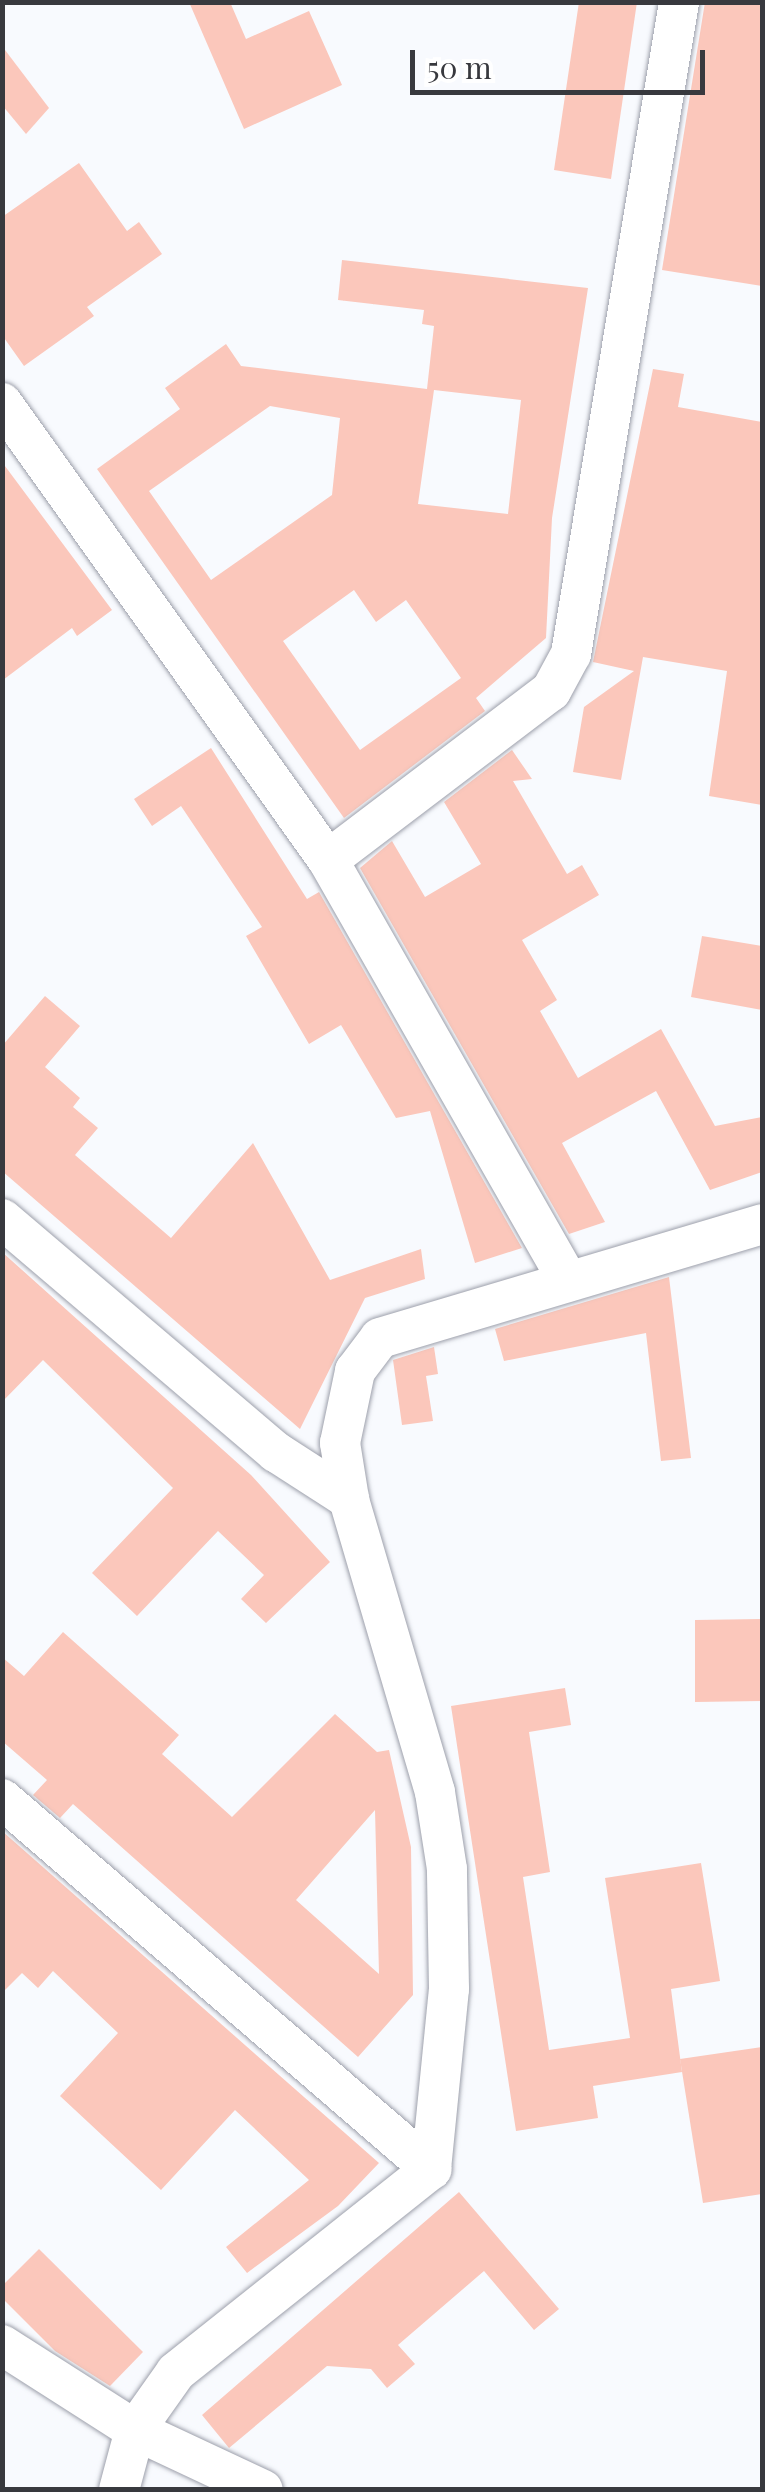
<!DOCTYPE html>
<style>
body{margin:0}
#map{position:relative;width:765px;height:2492px;overflow:hidden;background:#f8fafe;font-family:"Playfair Display",serif}
div>[style]{position:absolute}
[style*='--x']{left:calc(var(--x)*1px);top:calc(var(--y)*1px);width:calc(var(--w)*1px);rotate:calc(var(--a)*1deg)}
.building>*{inset:0;background:#fbc7bb}
.roads{filter:drop-shadow(0 0 2px #9da0ab) drop-shadow(0 0 2px #9da0ab)}
.street>*{height:40px;margin:-20px;padding:0 20px;transform-origin:20px;border-radius:20px;background:#fff}
span{translate:-50% -50%;white-space:nowrap;text-align:center;line-height:1.15;-webkit-text-stroke:8px #fff;paint-order:stroke}
.frame{position:absolute;inset:0;border:5px solid #38393e;pointer-events:none}
.scale{position:absolute;left:410px;top:50px;width:295px;height:45px;box-sizing:border-box;border:5px solid #38393e;border-top:0;padding-left:12px;font-size:30px;line-height:35px;white-space:nowrap;color:#38393e;-webkit-text-stroke:8px #fff;paint-order:stroke}
</style>
<div id="map">
<div class="building">
<i style="clip-path:polygon(189px 2px,230px 2px,246px 39px,309px 11px,342px 85px,244px 129px)"></i>
<i style="clip-path:polygon(579px 2px,637px 2px,611px 179px,554px 170px)"></i>
<i style="clip-path:polygon(705px 2px,762px 2px,762px 286px,662px 270px)"></i>
<i style="clip-path:polygon(2px 46px,49px 108px,26px 134px,2px 105px)"></i>
<i style="clip-path:polygon(79px 163px,127px 231px,139px 222px,162px 254px,87px 307px,94px 316px,24px 366px,2px 335px,2px 217px)"></i>
<i style="clip-path:polygon(evenodd,342px 260px,588px 288px,552px 518px,546px 638px,476px 698px,467px 685px,485px 711px,344px 818px,97px 469px,180px 409px,165px 388px,226px 344px,241px 366px,427px 389px,434px 326px,422px 324px,424px 310px,338px 300px,342px 260px,434px 390px,521px 400px,508px 514px,418px 504px,434px 390px,342px 260px,270px 406px,340px 418px,332px 495px,211px 580px,149px 491px,270px 406px,342px 260px,354px 590px,376px 622px,406px 600px,461px 678px,360px 750px,283px 641px,354px 590px)"></i>
<i style="clip-path:polygon(653px 369px,684px 374px,678px 407px,762px 422px,762px 805px,709px 796px,727px 671px,643px 657px,621px 780px,573px 772px,584px 707px,634px 671px,593px 662px)"></i>
<i style="clip-path:polygon(2px 462px,112px 610px,77px 636px,72px 628px,3px 680px)"></i>
<i style="clip-path:polygon(211px 748px,307px 899px,319px 892px,522px 1248px,475px 1263px,430px 1111px,396px 1118px,341px 1025px,309px 1044px,246px 936px,262px 927px,181px 806px,152px 826px,134px 799px)"></i>
<i style="clip-path:polygon(512px 750px,532px 779px,513px 781px,567px 874px,582px 865px,599px 895px,522px 940px,557px 1000px,540px 1011px,578px 1078px,661px 1029px,715px 1126px,762px 1117px,762px 1172px,710px 1190px,656px 1091px,562px 1143px,605px 1222px,569px 1234px,360px 868px,392px 841px,425px 897px,481px 864px,444px 802px)"></i>
<i style="clip-path:polygon(702px 936px,762px 946px,762px 1010px,691px 997px)"></i>
<i style="clip-path:polygon(45px 996px,80px 1026px,45px 1067px,80px 1098px,73px 1107px,98px 1128px,75px 1155px,171px 1238px,253px 1143px,330px 1280px,421px 1249px,425px 1279px,365px 1298px,300px 1429px,2px 1171px,2px 1046px)"></i>
<i style="clip-path:polygon(2px 1252px,251px 1475px,330px 1562px,266px 1623px,241px 1599px,264px 1575px,218px 1531px,137px 1616px,92px 1573px,173px 1488px,43px 1360px,2px 1402px)"></i>
<i style="clip-path:polygon(669px 1277px,691px 1458px,661px 1461px,646px 1333px,504px 1361px,495px 1329px)"></i>
<i style="clip-path:polygon(434px 1347px,438px 1374px,426px 1376px,433px 1421px,402px 1425px,393px 1360px)"></i>
<i style="clip-path:polygon(762px 1619px,762px 1701px,695px 1702px,695px 1620px)"></i>
<i style="clip-path:polygon(evenodd,63px 1632px,179px 1735px,162px 1754px,232px 1817px,335px 1714px,377px 1752px,389px 1750px,411px 1847px,413px 1995px,358px 2057px,73px 1804px,60px 1818px,33px 1795px,47px 1780px,2px 1741px,2px 1657px,24px 1676px,63px 1632px,375px 1810px,379px 1974px,296px 1900px,375px 1810px)"></i>
<i style="clip-path:polygon(565px 1688px,571px 1725px,529px 1732px,550px 1872px,523px 1877px,549px 2050px,630px 2038px,605px 1878px,701px 1863px,720px 1981px,671px 1989px,682px 2072px,593px 2086px,598px 2118px,516px 2131px,451px 1706px)"></i>
<i style="clip-path:polygon(2px 1831px,379px 2163px,338px 2206px,247px 2273px,226px 2247px,309px 2180px,235px 2110px,161px 2190px,60px 2096px,118px 2033px,53px 1971px,38px 1988px,22px 1973px,2px 1993px)"></i>
<i style="clip-path:polygon(762px 2047px,762px 2194px,703px 2203px,680px 2059px)"></i>
<i style="clip-path:polygon(459px 2192px,559px 2309px,534px 2330px,484px 2271px,398px 2345px,415px 2364px,387px 2388px,371px 2369px,327px 2366px,229px 2448px,202px 2415px)"></i>
<i style="clip-path:polygon(39px 2249px,143px 2352px,110px 2386px,55px 2351px,2px 2298px,2px 2286px)"></i>
</div>
<div class="roads">
<div class="street">
<i style="--x:2;--y:403;--w:561;--a:54.5"></i>
<i style="--x:328;--y:860;--w:480;--a:60.3"></i>
<i style="--x:328;--y:860;--w:280;--a:-37.2"></i>
<i style="--x:551;--y:691;--w:42;--a:-61.6"></i>
<i style="--x:571;--y:654;--w:661;--a:-80.59"></i>
<i style="--x:2;--y:1219;--w:360;--a:40.4"></i>
<i style="--x:276;--y:1452;--w:87;--a:32.8"></i>
<i style="--x:2;--y:1799;--w:567;--a:40.78"></i>
<i style="--x:2;--y:2345;--w:158;--a:32.6"></i>
<i style="--x:135;--y:2430;--w:141;--a:25.1"></i>
<i style="--x:119;--y:2490;--w:62;--a:-75.1"></i>
<i style="--x:135;--y:2430;--w:71;--a:-54.7"></i>
<i style="--x:176;--y:2372;--w:326;--a:-38.5"></i>
<i style="--x:431;--y:2169;--w:181;--a:-84.3"></i>
<i style="--x:449;--y:1989;--w:120;--a:-91"></i>
<i style="--x:447;--y:1869;--w:78;--a:-98.9"></i>
<i style="--x:435;--y:1792;--w:305;--a:-106.4"></i>
<i style="--x:349;--y:1499;--w:57;--a:-99.1"></i>
<i style="--x:340;--y:1443;--w:74;--a:-78.2"></i>
<i style="--x:355;--y:1371;--w:41;--a:-52.9"></i>
<i style="--x:380;--y:1338;--w:399;--a:-16.6"></i>
</div>
</div>
<div class="frame"></div>
<div class="scale">50 m</div>
</div>
